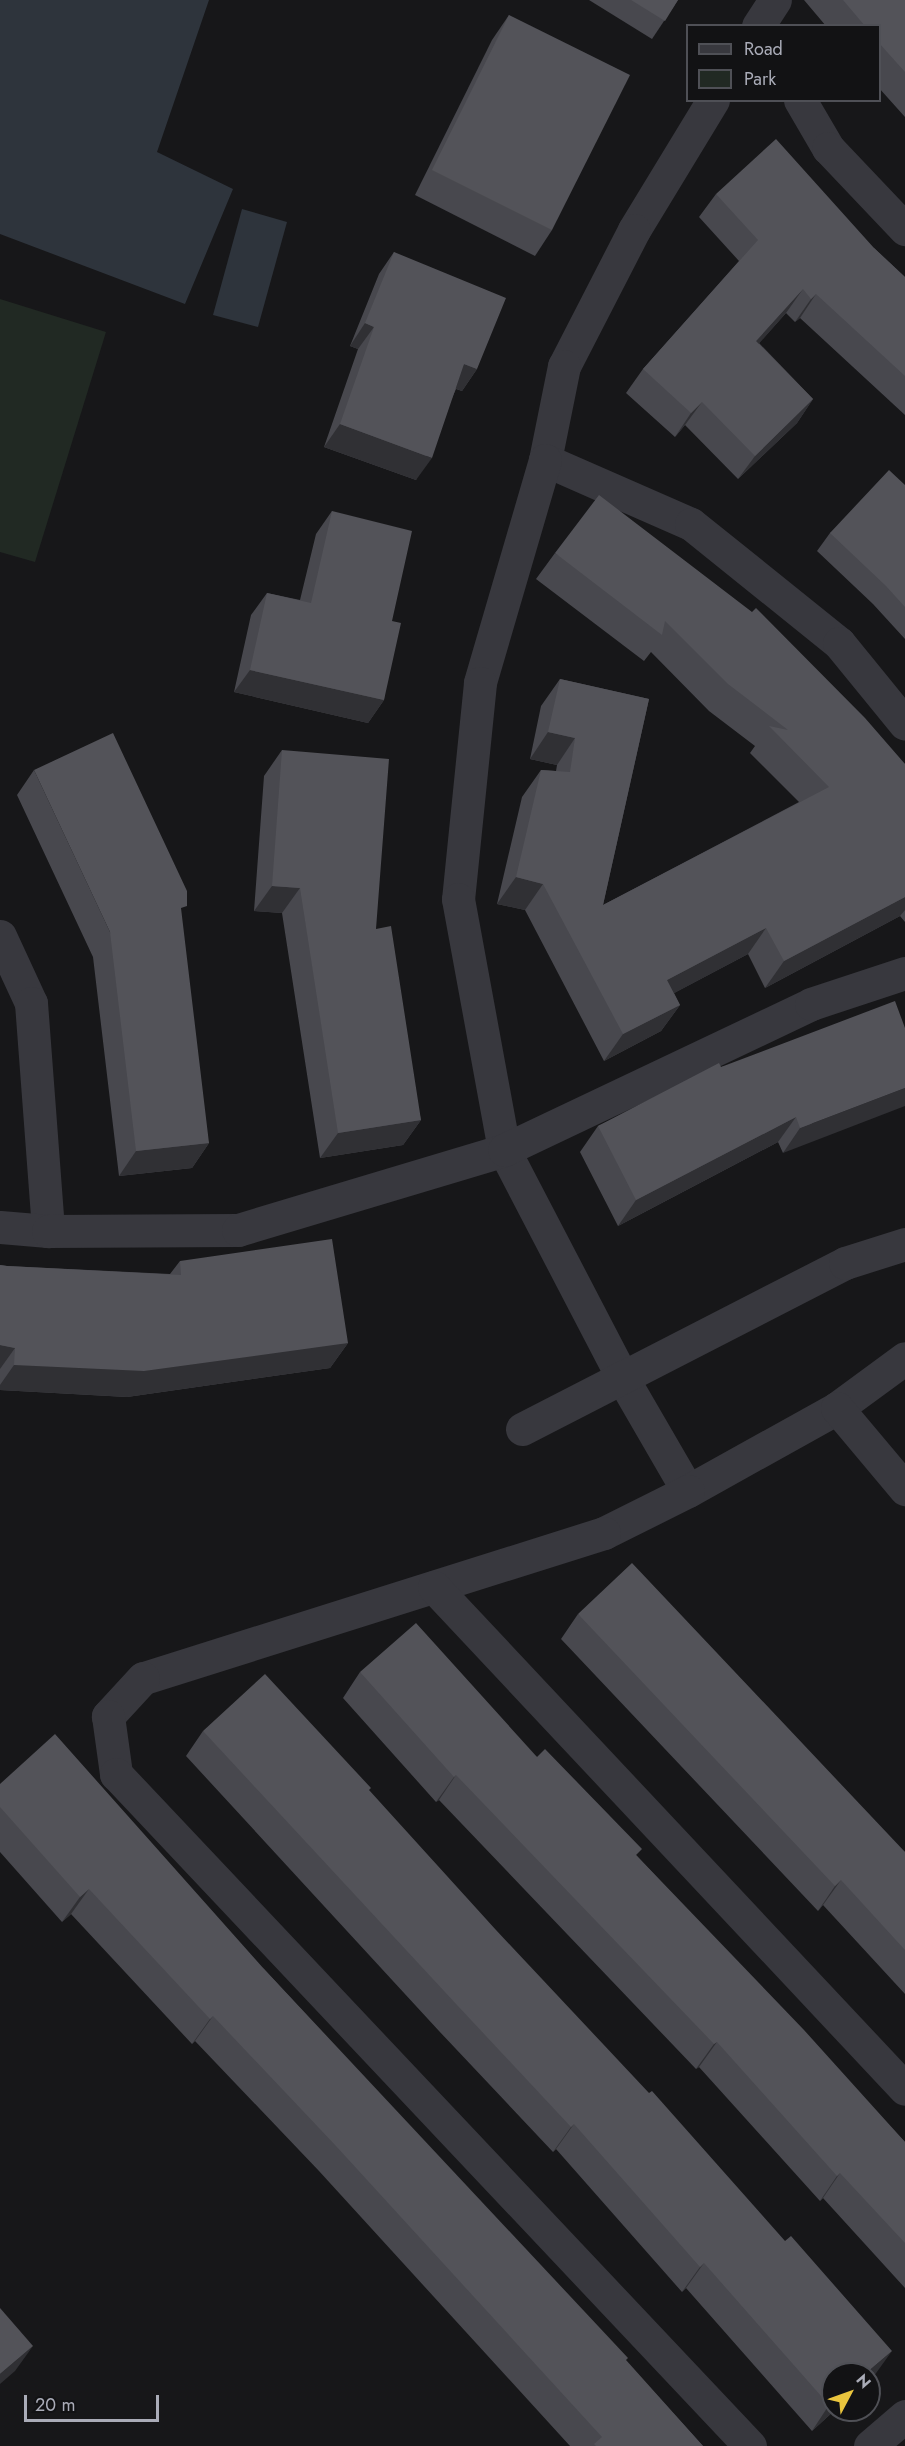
<!DOCTYPE html>
<style>
body{margin:0}
#map{position:relative;width:905px;height:2446px;overflow:hidden;background:#171719;font-family:Jost,sans-serif}
div>[style]{position:absolute}
[style*='--x']{left:calc(var(--x)*1px);top:calc(var(--y)*1px);width:calc(var(--w)*1px);rotate:calc(var(--a)*1deg)}
.green>*{inset:0;background:#212923}
.water>*{inset:0;background:#2e343c}
.minor>*{height:33px;margin:-16.5px;padding:0 16.5px;transform-origin:16.5px;border-radius:16.5px;background:#38383e}
.wall>*{inset:0;background:#48484e}
.shaded-wall>*{inset:0;background:#303034}
.building>*{inset:0;background:#535359}
span{translate:-50% -50%;white-space:nowrap;text-align:center;line-height:1.15;-webkit-text-stroke:6px #121214;paint-order:stroke}
.legend{position:absolute;left:686px;top:24px;width:195px;height:78px;box-sizing:border-box;background:#121214;border:2px solid #4f5056;margin:0;padding:8px 10px;list-style:none;font-size:18px;color:#aaacb8}
.legend li{display:flex;align-items:center;gap:12px;height:30px}
.legend b{width:30px;border:2px solid #4f5056}
.north{position:absolute;left:821px;top:2362px;width:60px;height:60px;box-sizing:border-box;background:#121214;border:2px solid #4f5056;border-radius:50%;rotate:49deg;font-size:16px;font-weight:700;line-height:24px;text-align:center;color:#aaacb8}
.north::after{content:'';display:block;margin:auto;width:21px;height:27px;background:#eac53e;clip-path:polygon(50% 0,100% 100%,50% 72%,0 100%)}
.scale{position:absolute;left:24px;top:2395px;width:135px;height:27px;box-sizing:border-box;border:3px solid #aaacb8;border-top:0;padding-left:8px;font-size:18px;line-height:21px;white-space:nowrap;color:#aaacb8;-webkit-text-stroke:4px #121214;paint-order:stroke}
</style>
<div id="map">
<div class="green">
<i style="clip-path:polygon(0 299px,106px 332px,35px 562px,0 552px)"></i>
</div>
<div class="water">
<i style="clip-path:polygon(0 0,209px 0,157px 152px,233px 189px,185px 304px,0 234px)"></i>
<i style="clip-path:polygon(242px 209px,287px 222px,258px 327px,213px 315px)"></i>
</div>
<div class="minor">
<i style="--x:758;--y:26;--w:31;--a:-57"></i>
<i style="--x:713;--y:100;--w:152;--a:121.3"></i>
<i style="--x:634;--y:230;--w:153;--a:117.2"></i>
<i style="--x:564;--y:366;--w:96;--a:101.4"></i>
<i style="--x:545;--y:460;--w:159;--a:23.7"></i>
<i style="--x:691;--y:524;--w:190;--a:38.8"></i>
<i style="--x:839;--y:643;--w:104;--a:50.8"></i>
<i style="--x:800;--y:100;--w:56;--a:59.7"></i>
<i style="--x:828;--y:148;--w:112;--a:46.5"></i>
<i style="--x:545;--y:460;--w:232;--a:106.3"></i>
<i style="--x:480;--y:683;--w:217;--a:95.8"></i>
<i style="--x:458;--y:899;--w:255;--a:79.6"></i>
<i style="--x:504;--y:1150;--w:258;--a:62.5"></i>
<i style="--x:623;--y:1379;--w:129;--a:59.9"></i>
<i style="--x:688;--y:1491;--w:171;--a:-29.1"></i>
<i style="--x:837;--y:1408;--w:84;--a:-36.3"></i>
<i style="--x:0;--y:936;--w:74;--a:65.2"></i>
<i style="--x:31;--y:1003;--w:229;--a:85.7"></i>
<i style="--x:0;--y:1227;--w:48;--a:4.8"></i>
<i style="--x:48;--y:1231;--w:190;--a:-0.3"></i>
<i style="--x:238;--y:1230;--w:278;--a:-16.7"></i>
<i style="--x:504;--y:1150;--w:340;--a:-25.4"></i>
<i style="--x:811;--y:1004;--w:99;--a:-18.3"></i>
<i style="--x:837;--y:1408;--w:106;--a:50"></i>
<i style="--x:522;--y:1429;--w:363;--a:-27.2"></i>
<i style="--x:845;--y:1263;--w:63;--a:-17.6"></i>
<i style="--x:688;--y:1491;--w:94;--a:153.4"></i>
<i style="--x:604;--y:1533;--w:483;--a:162.5"></i>
<i style="--x:143;--y:1678;--w:52;--a:132.6"></i>
<i style="--x:108;--y:1716;--w:59;--a:82.1"></i>
<i style="--x:116;--y:1774;--w:924;--a:46.67"></i>
<i style="--x:434;--y:1587;--w:688;--a:46.82"></i>
<i style="--x:870;--y:2446;--w:46;--a:-40.6"></i>
</div>
<div class="wall">
<i style="clip-path:polygon(589px 0,678px 0,652px 39px)"></i>
<i style="clip-path:polygon(804px 0,905px 0,905px 117px,879px 88px,879px 26px,826px 26px)"></i>
<i style="clip-path:polygon(509px 15px,552px 230px,535px 256px,415px 195px,492px 40px)"></i>
<i style="clip-path:polygon(716px 194px,874px 248px,905px 277px,905px 415px,800px 318px,795px 322px,786px 313px,759px 343px,813px 399px,797px 423px,738px 479px,685px 425px,675px 437px,626px 393px,643px 369px,739px 261px,699px 217px)"></i>
<i style="clip-path:polygon(394px 252px,477px 369px,462px 391px,456px 389px,416px 480px,324px 447px,358px 349px,350px 346px,379px 274px)"></i>
<i style="clip-path:polygon(905px 485px,905px 639px,873px 604px,817px 551px,830px 533px)"></i>
<i style="clip-path:polygon(332px 511px,392px 621px,384px 700px,368px 723px,234px 692px,251px 615px,267px 593px,300px 600px,316px 534px)"></i>
<i style="clip-path:polygon(555px 553px,905px 764px,905px 922px,900px 916px,765px 988px,748px 954px,674px 993px,680px 1005px,661px 1031px,604px 1061px,525px 910px,497px 904px,522px 797px,541px 770px,556px 771px,557px 765px,530px 759px,541px 706px,560px 679px,649px 699px,603px 905px,799px 802px,750px 753px,755px 746px,709px 711px,651px 652px,644px 661px,536px 579px)"></i>
<i style="clip-path:polygon(282px 750px,376px 929px,421px 1120px,403px 1145px,320px 1158px,282px 913px,254px 911px,264px 776px)"></i>
<i style="clip-path:polygon(34px 770px,209px 1143px,192px 1168px,119px 1176px,93px 957px,17px 795px)"></i>
<i style="clip-path:polygon(905px 1028px,783px 1153px,778px 1142px,618px 1226px,580px 1152px,598px 1126px,721px 1067px)"></i>
<i style="clip-path:polygon(180px 1261px,348px 1343px,330px 1368px,127px 1397px,0 1390px,0 1265px,7px 1266px,170px 1274px)"></i>
<i style="clip-path:polygon(578px 1614px,905px 1852px,905px 1994px,823px 1905px,818px 1911px,561px 1639px)"></i>
<i style="clip-path:polygon(360px 1672px,537px 1757px,637px 1856px,905px 2142px,905px 2288px,823px 2198px,820px 2201px,699px 2067px,696px 2069px,439px 1800px,436px 1802px,343px 1698px)"></i>
<i style="clip-path:polygon(203px 1731px,369px 1791px,874px 2376px,833px 2410px,835px 2410px,812px 2431px,686px 2288px,682px 2292px,556px 2149px,553px 2152px,439px 2031px,186px 1756px)"></i>
<i style="clip-path:polygon(0 1784px,264px 1969px,626px 2361px,703px 2446px,570px 2446px,319px 2171px,195px 2041px,192px 2044px,71px 1914px,62px 1922px,0 1852px)"></i>
</div>
<div class="shaded-wall">
<i style="clip-path:polygon(803px 289px,786px 313px,740px 365px,756px 341px)"></i>
<i style="clip-path:polygon(816px 294px,800px 318px,795px 322px,811px 299px)"></i>
<i style="clip-path:polygon(365px 323px,374px 327px,358px 349px,350px 346px)"></i>
<i style="clip-path:polygon(464px 364px,477px 369px,462px 391px,449px 386px)"></i>
<i style="clip-path:polygon(813px 399px,797px 423px,738px 479px,755px 456px)"></i>
<i style="clip-path:polygon(702px 402px,685px 425px,675px 437px,691px 413px)"></i>
<i style="clip-path:polygon(340px 424px,432px 458px,416px 480px,324px 447px)"></i>
<i style="clip-path:polygon(250px 670px,384px 700px,368px 723px,234px 692px)"></i>
<i style="clip-path:polygon(548px 732px,575px 738px,557px 765px,530px 759px)"></i>
<i style="clip-path:polygon(516px 877px,543px 884px,525px 910px,497px 904px)"></i>
<i style="clip-path:polygon(272px 886px,300px 888px,282px 913px,254px 911px)"></i>
<i style="clip-path:polygon(905px 897px,905px 910px,900px 916px,765px 988px,784px 961px)"></i>
<i style="clip-path:polygon(766px 928px,748px 954px,648px 1007px,667px 980px)"></i>
<i style="clip-path:polygon(680px 1005px,661px 1031px,604px 1061px,623px 1034px)"></i>
<i style="clip-path:polygon(905px 1088px,905px 1106px,783px 1153px,800px 1128px)"></i>
<i style="clip-path:polygon(796px 1117px,778px 1142px,618px 1226px,636px 1200px)"></i>
<i style="clip-path:polygon(421px 1120px,403px 1145px,320px 1158px,338px 1133px)"></i>
<i style="clip-path:polygon(209px 1143px,192px 1168px,119px 1176px,136px 1151px)"></i>
<i style="clip-path:polygon(348px 1343px,330px 1368px,127px 1397px,0 1390px,0 1385px,14px 1365px)"></i>
<i style="clip-path:polygon(0 1345px,15px 1348px,0 1369px)"></i>
<i style="clip-path:polygon(456px 1775px,439px 1800px,436px 1802px,454px 1777px)"></i>
<i style="clip-path:polygon(841px 1880px,823px 1905px,818px 1911px,835px 1886px)"></i>
<i style="clip-path:polygon(89px 1889px,71px 1914px,62px 1922px,80px 1897px)"></i>
<i style="clip-path:polygon(213px 2016px,195px 2041px,192px 2044px,210px 2019px)"></i>
<i style="clip-path:polygon(717px 2042px,699px 2067px,696px 2069px,714px 2044px)"></i>
<i style="clip-path:polygon(574px 2124px,556px 2149px,553px 2152px,571px 2127px)"></i>
<i style="clip-path:polygon(840px 2173px,823px 2198px,820px 2201px,837px 2176px)"></i>
<i style="clip-path:polygon(704px 2263px,686px 2288px,682px 2292px,700px 2267px)"></i>
<i style="clip-path:polygon(33px 2346px,15px 2371px,0 2384px,0 2374px)"></i>
<i style="clip-path:polygon(892px 2351px,874px 2376px,869px 2381px,869px 2374px,865px 2374px)"></i>
<i style="clip-path:polygon(833px 2402px,833px 2410px,835px 2410px,812px 2431px,829px 2405px)"></i>
</div>
<div class="building">
<i style="clip-path:polygon(631px 0,678px 0,665px 21px)"></i>
<i style="clip-path:polygon(843px 0,905px 0,905px 72px,879px 43px,879px 26px,865px 26px)"></i>
<i style="clip-path:polygon(509px 15px,630px 75px,552px 230px,432px 170px)"></i>
<i style="clip-path:polygon(776px 139px,874px 248px,905px 277px,905px 376px,816px 294px,811px 299px,803px 289px,756px 341px,813px 399px,755px 456px,702px 402px,691px 413px,643px 369px,758px 240px,716px 194px)"></i>
<i style="clip-path:polygon(394px 252px,506px 298px,477px 369px,464px 364px,432px 458px,340px 424px,374px 327px,365px 323px)"></i>
<i style="clip-path:polygon(889px 470px,905px 485px,905px 607px,886px 586px,830px 533px)"></i>
<i style="clip-path:polygon(599px 495px,752px 612px,756px 608px,865px 718px,905px 764px,905px 897px,784px 961px,766px 928px,667px 980px,680px 1005px,623px 1034px,543px 884px,516px 877px,541px 770px,570px 772px,575px 738px,548px 732px,560px 679px,649px 699px,603px 905px,829px 787px,769px 726px,788px 730px,728px 684px,665px 621px,662px 635px,555px 553px)"></i>
<i style="clip-path:polygon(332px 511px,412px 531px,392px 621px,401px 623px,384px 700px,250px 670px,267px 593px,311px 603px)"></i>
<i style="clip-path:polygon(113px 733px,187px 891px,187px 906px,181px 908px,209px 1143px,136px 1151px,110px 932px,34px 770px)"></i>
<i style="clip-path:polygon(282px 750px,389px 759px,376px 929px,391px 926px,421px 1120px,338px 1133px,300px 888px,272px 886px)"></i>
<i style="clip-path:polygon(895px 1001px,905px 1028px,905px 1088px,800px 1128px,796px 1117px,636px 1200px,598px 1126px,719px 1063px,721px 1067px)"></i>
<i style="clip-path:polygon(332px 1239px,348px 1343px,144px 1371px,14px 1365px,15px 1348px,0 1345px,0 1265px,7px 1266px,181px 1275px,180px 1261px)"></i>
<i style="clip-path:polygon(632px 1563px,905px 1852px,905px 1950px,841px 1880px,835px 1886px,578px 1614px)"></i>
<i style="clip-path:polygon(416px 1623px,537px 1757px,545px 1749px,642px 1849px,636px 1855px,804px 2030px,905px 2142px,905px 2243px,840px 2173px,837px 2176px,717px 2042px,714px 2044px,456px 1775px,454px 1777px,360px 1672px)"></i>
<i style="clip-path:polygon(265px 1674px,371px 1788px,369px 1790px,496px 1930px,649px 2093px,652px 2091px,785px 2241px,791px 2236px,892px 2351px,865px 2374px,833px 2374px,833px 2402px,829px 2405px,704px 2263px,700px 2267px,574px 2124px,571px 2127px,457px 2005px,203px 1731px)"></i>
<i style="clip-path:polygon(55px 1734px,264px 1969px,628px 2358px,626px 2360px,703px 2446px,596px 2446px,594px 2444px,602px 2437px,336px 2146px,213px 2016px,210px 2019px,89px 1889px,80px 1897px,0 1807px,0 1784px)"></i>
<i style="clip-path:polygon(0 2308px,33px 2346px,0 2374px)"></i>
</div>
<ul class="legend">
<li><b style="height:8px;background:#38383e"></b>Road</li>
<li><b style="height:16px;background:#212923"></b>Park</li>
</ul>
<div class="north">N</div>
<div class="scale">20 m</div>
</div>
